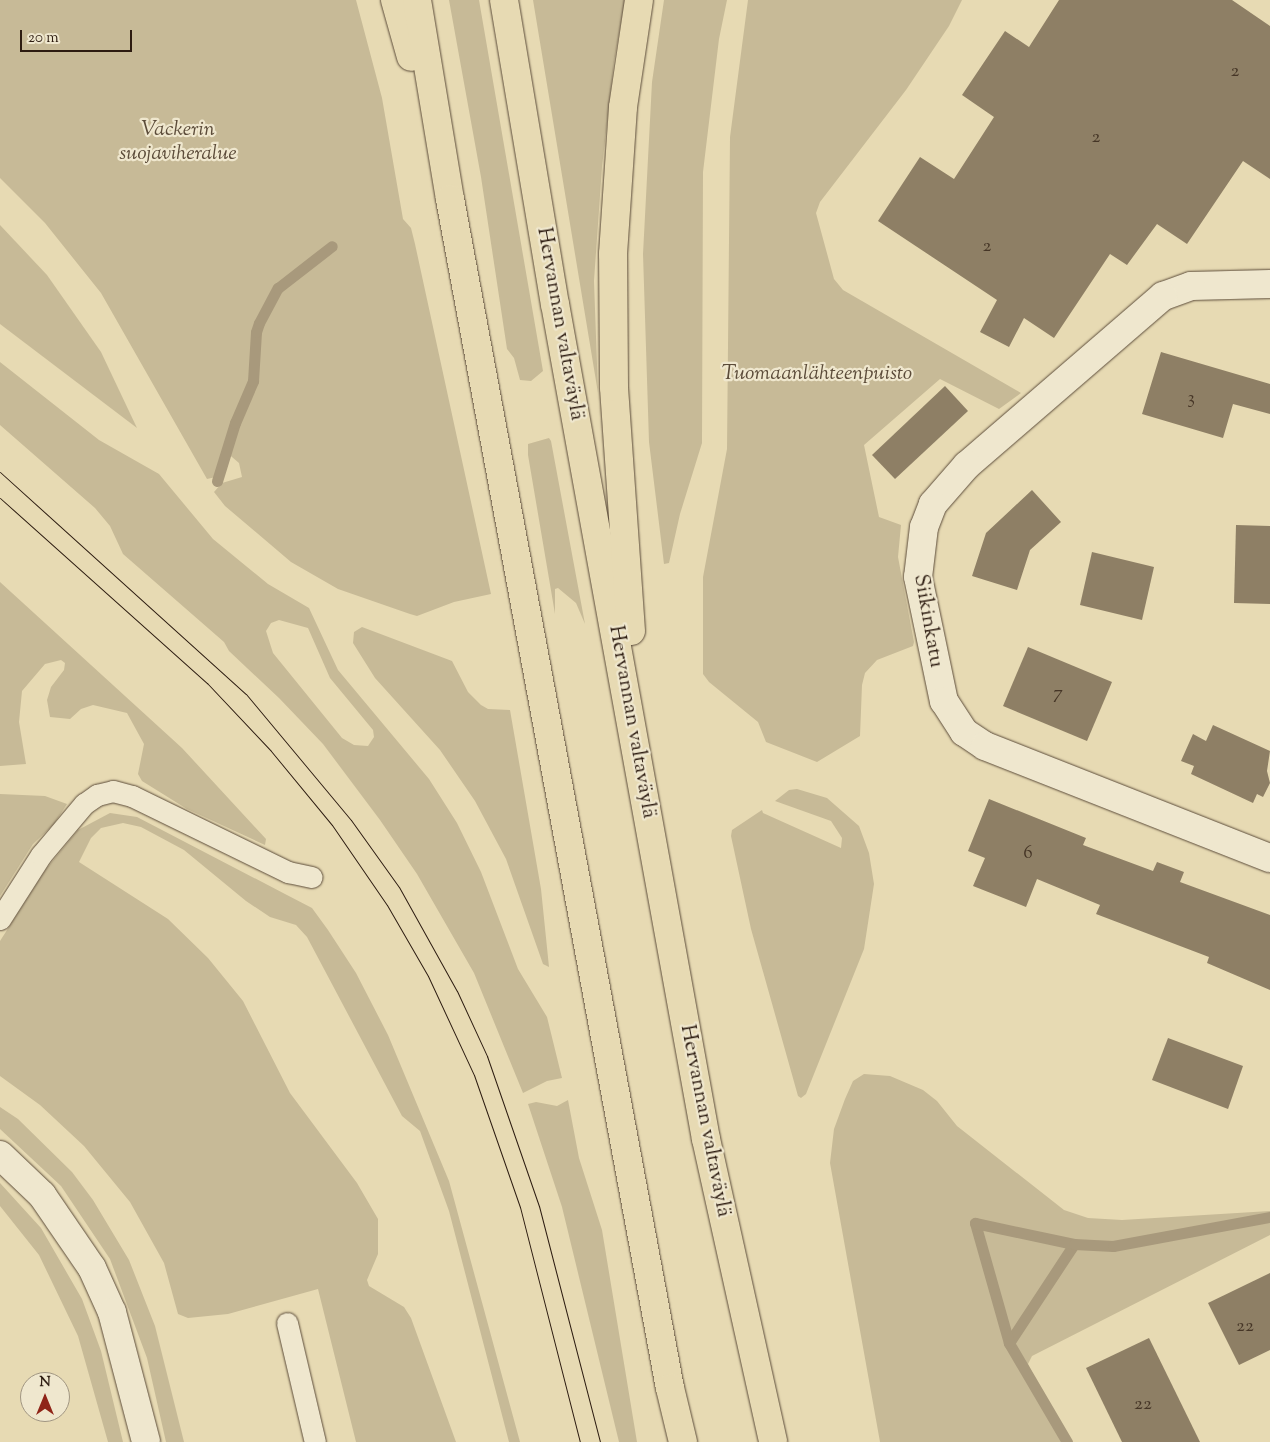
<!DOCTYPE html>
<meta charset="utf-8">
<style>
body{margin:0}
#map{position:relative;width:1270px;height:1442px;overflow:hidden;background:#e7dab3;font-family:"Sorts Mill Goudy",serif}
div>[style]{position:absolute}
[style*='--x']{left:calc(var(--x)*1px);top:calc(var(--y)*1px);width:calc(var(--w)*1px);rotate:calc(var(--a)*1deg)}
.green>*{inset:0;background:#c7ba97}
.stream>*{height:11px;margin:-5.5px;padding:0 5.5px;transform-origin:5.5px;border-radius:5.5px;background:#a8997c}
.building>*{inset:0;background:#8e7f65}
.roads{filter:drop-shadow(0 0 1px #5c4c3a) drop-shadow(0 0 1px #5c4c3a)}
.lane>*{height:21px;margin:-10.5px;padding:0 10.5px;transform-origin:10.5px;border-radius:10.5px;background:#efe7ce}
.street>*{height:28px;margin:-14px;padding:0 14px;transform-origin:14px;border-radius:14px;background:#efe7ce}
.secondary>*{height:28px;margin:-14px;padding:0 14px;transform-origin:14px;border-radius:14px;background:#efe7ce}
.highway>*{height:28px;margin:-14px;padding:0 14px;transform-origin:14px;border-radius:14px;background:#e7dab3}
.tram>*{height:1px;margin:-0.5px;padding:0 0.5px;transform-origin:0.5px;border-radius:0.5px;background:#2d1c11}
span{translate:-50% -50%;white-space:nowrap;text-align:center;line-height:1.15;-webkit-text-stroke:4.5px #efe7ce;paint-order:stroke}
.number-label{font-size:19px;color:#453526}
.number-label span{-webkit-text-stroke-width:0}
.park-label{font-size:21px;color:#5b4b39;font-style:italic}
.street-label{font-size:21px;color:#2d1c11}
.north{position:absolute;left:20px;top:1372px;width:50px;height:50px;box-sizing:border-box;background:#efe7ce;border:1px solid #a19682;border-radius:50%;rotate:0deg;font-size:14px;font-weight:700;line-height:20px;text-align:center;color:#2d1c11}
.north::after{content:'';display:block;margin:auto;width:18px;height:22px;background:#8f2418;clip-path:polygon(50% 0,100% 100%,50% 72%,0 100%)}
.scale{position:absolute;left:20px;top:30px;width:112px;height:22px;box-sizing:border-box;border:2px solid #2d1c11;border-top:0;padding-left:6px;font-size:15px;line-height:18px;white-space:nowrap;color:#2d1c11;-webkit-text-stroke:4px #efe7ce;paint-order:stroke}
</style>
<div id="map">
<div class="green">
<i style="clip-path:polygon(0 0,356px 0,382px 98px,403px 219px,411px 228px,415px 244px,491px 594px,454px 602px,417px 616px,410px 614px,338px 589px,291px 562px,225px 506px,214px 492px,222px 483px,242px 477px,239px 463px,225px 451px,216px 477px,207px 479px,101px 293px,45px 223px,0 178px)"></i>
<i style="clip-path:polygon(449px 0,479px 0,543px 371px,531px 381px,520px 380px,514px 358px,507px 349px,481px 177px)"></i>
<i style="clip-path:polygon(533px 0,625px 0,614px 62px,602px 167px,594px 281px,598px 393px)"></i>
<i style="clip-path:polygon(664px 0,727px 0,719px 39px,703px 172px,702px 443px,680px 514px,669px 563px,664px 564px,649px 442px,643px 254px,652px 82px)"></i>
<i style="clip-path:polygon(748px 0,962px 0,949px 26px,906px 90px,820px 202px,816px 213px,834px 279px,843px 290px,1021px 393px,999px 409px,940px 379px,864px 445px,879px 517px,901px 525px,898px 557px,914px 642px,913px 646px,877px 660px,865px 673px,862px 685px,860px 736px,817px 762px,766px 742px,758px 722px,709px 682px,703px 674px,703px 577px,727px 449px,730px 137px)"></i>
<i style="clip-path:polygon(0 225px,47px 275px,101px 352px,137px 428px,0 324px)"></i>
<i style="clip-path:polygon(evenodd,0 362px,99px 440px,159px 474px,213px 539px,268px 584px,309px 608px,338px 670px,429px 779px,457px 823px,481px 872px,518px 969px,547px 1017px,562px 1078px,547px 1081px,523px 1093px,474px 973px,417px 874px,380px 820px,323px 744px,279px 698px,229px 651px,224px 642px,123px 554px,110px 526px,95px 508px,0 425px,0 362px,279px 620px,308px 628px,330px 678px,373px 730px,374px 737px,368px 746px,354px 745px,342px 738px,273px 653px,266px 631px,271px 623px,279px 620px)"></i>
<i style="clip-path:polygon(549px 438px,551px 441px,585px 624px,576px 603px,558px 588px,555px 589px,555px 614px,554px 608px,528px 455px,528px 444px)"></i>
<i style="clip-path:polygon(0 582px,182px 748px,266px 839px,265px 845px,187px 809px,142px 781px,138px 774px,144px 744px,127px 713px,93px 705px,81px 709px,70px 719px,50px 717px,47px 700px,51px 687px,64px 670px,65px 663px,61px 660px,45px 664px,22px 691px,19px 722px,26px 764px,0 766px)"></i>
<i style="clip-path:polygon(362px 627px,452px 661px,468px 692px,481px 705px,488px 709px,510px 710px,541px 889px,549px 967px,543px 964px,506px 859px,475px 801px,440px 750px,375px 678px,353px 643px,354px 632px)"></i>
<i style="clip-path:polygon(797px 789px,827px 798px,859px 826px,869px 853px,874px 884px,864px 949px,806px 1094px,801px 1098px,798px 1096px,751px 929px,731px 836px,732px 830px,762px 810px,763px 813px,841px 848px,842px 838px,831px 821px,775px 801px,789px 790px)"></i>
<i style="clip-path:polygon(0 794px,45px 796px,67px 804px,54px 824px,33px 844px,0 896px)"></i>
<i style="clip-path:polygon(110px 813px,137px 817px,285px 894px,312px 908px,328px 930px,356px 973px,388px 1035px,449px 1181px,520px 1442px,509px 1442px,449px 1211px,420px 1131px,402px 1116px,307px 937px,296px 925px,270px 917px,246px 901px,184px 850px,141px 827px,123px 823px,101px 828px,91px 838px,79px 862px,168px 919px,208px 958px,243px 1001px,290px 1093px,357px 1183px,378px 1219px,378px 1254px,367px 1280px,369px 1286px,404px 1307px,411px 1318px,456px 1442px,356px 1442px,318px 1289px,228px 1314px,188px 1318px,178px 1314px,164px 1263px,130px 1202px,84px 1146px,40px 1105px,0 1076px,0 941px,46px 869px,78px 830px)"></i>
<i style="clip-path:polygon(864px 1074px,890px 1076px,923px 1090px,937px 1101px,957px 1126px,1064px 1210px,1088px 1218px,1122px 1220px,1270px 1211px,1270px 1235px,1032px 1356px,1028px 1364px,1066px 1442px,880px 1442px,830px 1163px,834px 1129px,845px 1099px,853px 1081px)"></i>
<i style="clip-path:polygon(568px 1100px,579px 1158px,602px 1230px,637px 1442px,619px 1442px,562px 1207px,528px 1104px,536px 1102px,557px 1106px)"></i>
<i style="clip-path:polygon(0 1107px,18px 1119px,72px 1172px,93px 1200px,129px 1260px,155px 1326px,184px 1442px,166px 1442px,147px 1358px,110px 1259px,61px 1186px,0 1129px)"></i>
<i style="clip-path:polygon(0 1183px,41px 1228px,82px 1299px,101px 1351px,123px 1442px,108px 1442px,78px 1336px,39px 1255px,0 1206px)"></i>
</div>
<div class="stream">
<i style="--x:217;--y:481;--w:61;--a:-72.8"></i>
<i style="--x:235;--y:423;--w:46;--a:-66.8"></i>
<i style="--x:253;--y:381;--w:49;--a:-86.5"></i>
<i style="--x:256;--y:332;--w:9;--a:-72"></i>
<i style="--x:259;--y:323;--w:40;--a:-62"></i>
<i style="--x:278;--y:288;--w:68;--a:-37.9"></i>
<i style="--x:1009;--y:1343;--w:118;--a:-56.7"></i>
<i style="--x:1067;--y:1442;--w:115;--a:-120.4"></i>
<i style="--x:1009;--y:1343;--w:125;--a:-105.8"></i>
<i style="--x:975;--y:1223;--w:101;--a:12"></i>
<i style="--x:1074;--y:1244;--w:39;--a:3"></i>
<i style="--x:1113;--y:1246;--w:160;--a:-10.5"></i>
</div>
<div class="building">
<i style="clip-path:polygon(1059px 0,1232px 0,1270px 26px,1270px 179px,1243px 161px,1187px 244px,1157px 224px,1127px 265px,1110px 254px,1054px 338px,1024px 318px,1009px 347px,980px 332px,997px 300px,878px 221px,920px 157px,954px 179px,994px 117px,962px 95px,1005px 31px,1029px 47px)"></i>
<i style="clip-path:polygon(1161px 352px,1270px 384px,1270px 414px,1233px 404px,1223px 438px,1142px 414px)"></i>
<i style="clip-path:polygon(945px 386px,968px 411px,895px 479px,872px 455px)"></i>
<i style="clip-path:polygon(1032px 490px,1061px 522px,1030px 550px,1017px 590px,972px 576px,986px 533px)"></i>
<i style="clip-path:polygon(1236px 525px,1270px 526px,1270px 604px,1234px 603px)"></i>
<i style="clip-path:polygon(1092px 552px,1154px 567px,1142px 620px,1080px 605px)"></i>
<i style="clip-path:polygon(1028px 647px,1112px 682px,1087px 741px,1003px 706px)"></i>
<i style="clip-path:polygon(1213px 725px,1270px 751px,1267px 771px,1270px 783px,1263px 797px,1257px 794px,1253px 803px,1191px 774px,1194px 766px,1181px 761px,1193px 734px,1206px 741px)"></i>
<i style="clip-path:polygon(989px 799px,1086px 838px,1083px 845px,1153px 871px,1157px 862px,1184px 872px,1180px 882px,1270px 915px,1270px 990px,1207px 963px,1209px 957px,1096px 914px,1100px 905px,1037px 879px,1026px 907px,973px 886px,985px 858px,968px 851px)"></i>
<i style="clip-path:polygon(1168px 1038px,1243px 1066px,1228px 1109px,1152px 1080px)"></i>
<i style="clip-path:polygon(1270px 1273px,1270px 1350px,1239px 1365px,1208px 1303px)"></i>
<i style="clip-path:polygon(1149px 1338px,1200px 1442px,1122px 1442px,1086px 1368px)"></i>
</div>
<div class="roads">
<div class="lane">
<i style="--x:0;--y:919;--w:76;--a:-57.4"></i>
<i style="--x:41;--y:855;--w:67;--a:-49.9"></i>
<i style="--x:84;--y:804;--w:16;--a:-35"></i>
<i style="--x:97;--y:795;--w:16;--a:-14"></i>
<i style="--x:113;--y:791;--w:20;--a:15"></i>
<i style="--x:132;--y:796;--w:174;--a:26"></i>
<i style="--x:288;--y:872;--w:24;--a:12"></i>
<i style="--x:287;--y:1323;--w:122;--a:76.8"></i>
</div>
<div class="street">
<i style="--x:1270;--y:284;--w:79;--a:178.5"></i>
<i style="--x:1191;--y:286;--w:30;--a:160"></i>
<i style="--x:1163;--y:296;--w:259;--a:139.2"></i>
<i style="--x:967;--y:465;--w:52;--a:131.1"></i>
<i style="--x:933;--y:504;--w:25;--a:111"></i>
<i style="--x:924;--y:527;--w:50;--a:96.8"></i>
<i style="--x:918;--y:577;--w:127;--a:78.2"></i>
<i style="--x:944;--y:701;--w:37;--a:57"></i>
<i style="--x:964;--y:732;--w:25;--a:34"></i>
<i style="--x:985;--y:746;--w:306;--a:21.5"></i>
</div>
<div class="secondary">
<i style="--x:0;--y:1155;--w:58;--a:43.6"></i>
<i style="--x:42;--y:1195;--w:88;--a:55.6"></i>
<i style="--x:92;--y:1268;--w:48;--a:65.6"></i>
<i style="--x:112;--y:1312;--w:134;--a:75.3"></i>
</div>
<div class="highway">
<i style="--x:395;--y:0;--w:59;--a:74.3"></i>
<i style="--x:417;--y:0;--w:202;--a:80.6"></i>
<i style="--x:450;--y:199;--w:1209;--a:79.52"></i>
<i style="--x:670;--y:1388;--w:56;--a:76.5"></i>
<i style="--x:504;--y:0;--w:308;--a:80.5"></i>
<i style="--x:555;--y:304;--w:849;--a:79.75"></i>
<i style="--x:706;--y:1139;--w:310;--a:77.5"></i>
<i style="--x:631;--y:631;--w:245;--a:-94"></i>
<i style="--x:614;--y:387;--w:133;--a:-90.4"></i>
<i style="--x:613;--y:254;--w:147;--a:-86.1"></i>
<i style="--x:623;--y:107;--w:108;--a:-81.5"></i>
</div>
</div>
<div class="tram">
<i style="--x:0;--y:472;--w:331;--a:42.1"></i>
<i style="--x:246;--y:694;--w:164;--a:50.2"></i>
<i style="--x:351;--y:820;--w:82;--a:54.4"></i>
<i style="--x:399;--y:887;--w:119;--a:60.9"></i>
<i style="--x:457;--y:991;--w:72;--a:65.2"></i>
<i style="--x:487;--y:1056;--w:159;--a:70.9"></i>
<i style="--x:539;--y:1206;--w:244;--a:75.5"></i>
<i style="--x:0;--y:498;--w:278;--a:41.8"></i>
<i style="--x:207;--y:683;--w:93;--a:46.7"></i>
<i style="--x:271;--y:751;--w:96;--a:50.5"></i>
<i style="--x:332;--y:825;--w:97;--a:55.5"></i>
<i style="--x:387;--y:905;--w:82;--a:60"></i>
<i style="--x:428;--y:976;--w:109;--a:65.1"></i>
<i style="--x:474;--y:1075;--w:140;--a:70.8"></i>
<i style="--x:520;--y:1207;--w:243;--a:75.7"></i>
</div>
<div class="number-label">
<span style="left:1235px;top:72px">2</span>
<span style="left:1096px;top:138px">2</span>
<span style="left:987px;top:247px">2</span>
<span style="left:1191px;top:399px">3</span>
<span style="left:1058px;top:694px">7</span>
<span style="left:1028px;top:854px">6</span>
<span style="left:1245px;top:1327px">22</span>
<span style="left:1143px;top:1405px">22</span>
</div>
<div class="park-label">
<span style="left:178px;top:142px">Vackerin<br>suojaviheralue</span>
<span style="left:817px;top:374px">Tuomaanlähteenpuisto</span>
</div>
<div class="street-label">
<span style="left:560px;top:324px;rotate:80deg">Hervannan valtaväylä</span>
<span style="left:928px;top:621px;rotate:80deg">Siikinkatu</span>
<span style="left:632px;top:722px;rotate:80deg">Hervannan valtaväylä</span>
<span style="left:705px;top:1121px;rotate:79deg">Hervannan valtaväylä</span>
</div>
<div class="north">N</div>
<div class="scale">20 m</div>
</div>
